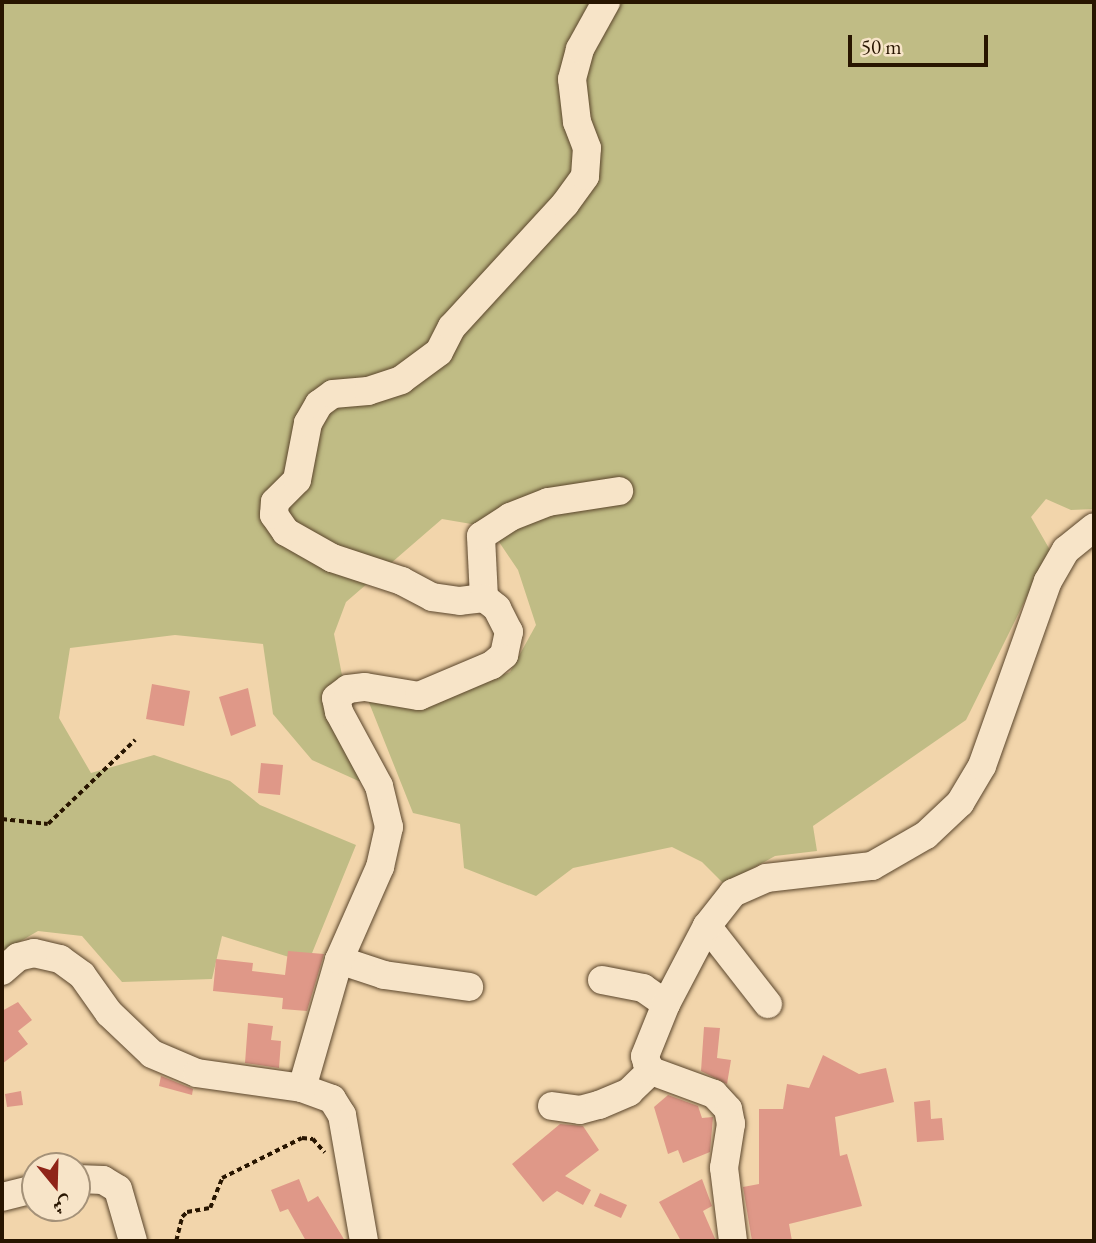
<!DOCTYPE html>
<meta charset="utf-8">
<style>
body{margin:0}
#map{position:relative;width:1096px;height:1243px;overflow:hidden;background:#f2d5ab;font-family:"EB Garamond",Amiri,serif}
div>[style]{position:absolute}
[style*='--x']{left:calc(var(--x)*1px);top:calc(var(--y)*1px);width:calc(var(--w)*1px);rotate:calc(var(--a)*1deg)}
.green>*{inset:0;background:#c0bc85}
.building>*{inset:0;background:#df9888}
.path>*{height:3.5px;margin-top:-1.75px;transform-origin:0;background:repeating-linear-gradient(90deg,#281500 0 5px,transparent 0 8.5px)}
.roads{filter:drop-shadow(0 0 2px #5a452b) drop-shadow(0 0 2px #5a452b)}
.minor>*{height:28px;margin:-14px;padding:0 14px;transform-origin:14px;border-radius:14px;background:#f7e4c8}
span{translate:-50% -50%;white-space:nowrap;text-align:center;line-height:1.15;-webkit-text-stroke:6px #f7e4c8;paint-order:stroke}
.frame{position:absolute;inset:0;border:4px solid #281500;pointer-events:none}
.north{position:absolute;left:21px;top:1152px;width:70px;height:70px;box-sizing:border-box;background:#f7e4c8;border:2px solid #a49178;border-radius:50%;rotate:161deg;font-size:19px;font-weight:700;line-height:28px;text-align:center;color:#281500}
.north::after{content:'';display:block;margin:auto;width:24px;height:32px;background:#8f2418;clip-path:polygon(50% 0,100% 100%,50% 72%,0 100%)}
.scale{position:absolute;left:848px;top:35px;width:140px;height:32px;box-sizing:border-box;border:4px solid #281500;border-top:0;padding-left:9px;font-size:21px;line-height:24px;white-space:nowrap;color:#281500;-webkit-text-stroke:5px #f7e4c8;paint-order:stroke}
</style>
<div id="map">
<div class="green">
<i style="clip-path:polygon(2px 2px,1094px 2px,1094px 509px,1071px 510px,1046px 499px,1031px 517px,1050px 550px,966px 720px,813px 826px,817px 851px,775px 856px,724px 884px,702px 862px,672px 847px,573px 868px,536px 896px,464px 868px,460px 824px,413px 813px,364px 690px,469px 687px,510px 672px,536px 625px,518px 570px,489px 527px,442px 519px,346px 602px,334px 634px,363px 783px,312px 760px,273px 714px,263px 644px,175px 635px,70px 648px,59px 718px,91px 773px,154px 755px,230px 781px,260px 805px,356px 845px,308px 963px,222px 936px,212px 979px,122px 982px,82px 936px,38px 931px,2px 952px)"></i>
</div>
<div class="building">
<i style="clip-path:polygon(152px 684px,190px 691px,184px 726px,146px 719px)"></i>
<i style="clip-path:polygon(248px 688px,256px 726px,231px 736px,219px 697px)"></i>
<i style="clip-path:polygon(261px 763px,283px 765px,280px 795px,258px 793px)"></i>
<i style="clip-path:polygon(288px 951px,324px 954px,307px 1011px,282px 1009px,283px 998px,213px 991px,216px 959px,253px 963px,252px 971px,285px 975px)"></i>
<i style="clip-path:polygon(18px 1002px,32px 1020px,18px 1031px,28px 1044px,2px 1064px,2px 1011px)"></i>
<i style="clip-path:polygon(248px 1023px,273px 1026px,271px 1040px,281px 1041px,279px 1068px,245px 1063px)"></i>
<i style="clip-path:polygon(704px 1027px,720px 1028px,717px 1058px,731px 1060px,727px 1084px,701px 1071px)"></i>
<i style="clip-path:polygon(823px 1055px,859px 1074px,886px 1068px,894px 1102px,835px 1117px,840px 1156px,847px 1154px,862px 1206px,789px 1224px,792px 1241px,752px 1241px,743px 1187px,759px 1184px,759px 1109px,783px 1109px,787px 1084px,809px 1088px)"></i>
<i style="clip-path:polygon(161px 1076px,193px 1089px,192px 1095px,159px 1086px)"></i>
<i style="clip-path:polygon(21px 1091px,23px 1105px,7px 1107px,5px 1094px)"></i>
<i style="clip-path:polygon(668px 1095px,698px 1106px,702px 1118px,713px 1117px,710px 1152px,683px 1163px,678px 1150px,668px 1154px,654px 1107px)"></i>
<i style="clip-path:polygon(930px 1100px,931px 1119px,942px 1118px,944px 1140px,917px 1142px,914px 1102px)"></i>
<i style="clip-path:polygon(560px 1124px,583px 1126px,599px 1150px,565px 1176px,591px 1190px,583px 1205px,557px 1191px,543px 1202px,512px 1164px)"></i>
<i style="clip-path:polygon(299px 1179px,308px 1202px,318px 1196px,345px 1241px,306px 1241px,288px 1209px,280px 1212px,271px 1190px)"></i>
<i style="clip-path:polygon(702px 1179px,712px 1206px,703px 1211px,716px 1241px,681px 1241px,659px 1202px)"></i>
<i style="clip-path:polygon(600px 1193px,627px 1205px,621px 1218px,594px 1206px)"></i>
</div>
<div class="path">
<i style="--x:2;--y:819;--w:46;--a:6.2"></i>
<i style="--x:48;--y:824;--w:121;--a:-44"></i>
<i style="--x:176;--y:1241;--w:25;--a:-76"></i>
<i style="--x:182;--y:1217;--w:7;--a:-45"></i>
<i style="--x:187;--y:1212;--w:23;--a:-10"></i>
<i style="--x:210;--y:1208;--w:32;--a:-68"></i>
<i style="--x:222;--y:1178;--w:89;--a:-26.6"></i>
<i style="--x:302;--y:1138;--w:11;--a:5"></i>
<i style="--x:313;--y:1139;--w:18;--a:49"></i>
</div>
<div class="roads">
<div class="minor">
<i style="--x:484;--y:598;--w:62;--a:-92.8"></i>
<i style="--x:481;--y:536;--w:35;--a:-33"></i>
<i style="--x:510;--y:517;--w:41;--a:-21.5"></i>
<i style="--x:548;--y:502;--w:72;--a:-8.8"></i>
<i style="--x:707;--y:926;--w:99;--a:52"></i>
<i style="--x:339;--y:960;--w:47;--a:18.4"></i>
<i style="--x:384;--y:975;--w:86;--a:8"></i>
<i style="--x:2;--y:971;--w:21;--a:-41"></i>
<i style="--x:18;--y:957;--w:16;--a:-14"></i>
<i style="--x:34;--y:953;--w:27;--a:13"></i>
<i style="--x:60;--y:959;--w:27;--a:36"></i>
<i style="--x:82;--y:975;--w:47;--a:54.6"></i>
<i style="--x:109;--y:1013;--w:59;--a:43.6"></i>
<i style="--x:152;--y:1054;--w:49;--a:22.9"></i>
<i style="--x:197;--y:1073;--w:106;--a:8.1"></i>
<i style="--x:602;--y:980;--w:42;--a:11"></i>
<i style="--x:643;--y:988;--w:28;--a:35"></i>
<i style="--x:552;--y:1106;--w:28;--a:8"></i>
<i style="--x:580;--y:1110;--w:20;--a:-15"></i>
<i style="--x:599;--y:1105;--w:33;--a:-23"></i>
<i style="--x:629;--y:1092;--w:30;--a:-44"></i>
<i style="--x:77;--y:1179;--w:26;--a:2"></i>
<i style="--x:103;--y:1180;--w:17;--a:31"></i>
<i style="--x:118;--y:1189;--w:54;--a:73.9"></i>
<i style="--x:2;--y:1197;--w:34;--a:-14"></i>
<i style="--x:364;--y:1241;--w:128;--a:-99.9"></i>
<i style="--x:342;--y:1115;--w:19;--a:-122"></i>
<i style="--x:332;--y:1099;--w:32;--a:-160"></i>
<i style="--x:302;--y:1088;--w:133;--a:-73.9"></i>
<i style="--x:339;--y:960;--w:102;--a:-66.2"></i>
<i style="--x:380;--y:867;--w:41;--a:-77.3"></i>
<i style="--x:389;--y:827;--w:42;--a:-103.7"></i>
<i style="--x:379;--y:786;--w:84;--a:-118.4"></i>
<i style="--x:339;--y:712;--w:14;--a:-102"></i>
<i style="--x:336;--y:698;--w:15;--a:-37"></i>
<i style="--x:348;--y:689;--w:17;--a:-7"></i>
<i style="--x:365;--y:687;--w:55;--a:9.5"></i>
<i style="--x:419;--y:696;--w:79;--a:-23"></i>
<i style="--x:492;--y:665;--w:16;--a:-40"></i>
<i style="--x:504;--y:655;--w:24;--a:-78"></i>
<i style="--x:509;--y:632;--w:27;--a:-117"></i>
<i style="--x:497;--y:608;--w:16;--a:-142"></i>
<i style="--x:484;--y:598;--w:24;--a:173"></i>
<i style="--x:460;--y:601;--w:28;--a:-172"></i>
<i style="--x:432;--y:597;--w:34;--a:-152"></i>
<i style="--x:402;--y:581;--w:74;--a:-161.8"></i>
<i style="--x:332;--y:558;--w:53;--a:-150.5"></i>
<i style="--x:286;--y:532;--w:21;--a:-125"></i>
<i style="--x:274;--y:515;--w:13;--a:-86"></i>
<i style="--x:275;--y:502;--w:31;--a:-45"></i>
<i style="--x:297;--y:480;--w:58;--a:-79.1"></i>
<i style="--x:308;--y:423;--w:22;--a:-60"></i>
<i style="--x:319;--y:404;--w:17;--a:-36"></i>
<i style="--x:333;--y:394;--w:35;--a:-5"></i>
<i style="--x:368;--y:391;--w:35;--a:-18"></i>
<i style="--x:401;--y:380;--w:47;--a:-36.4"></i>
<i style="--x:439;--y:352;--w:28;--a:-63"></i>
<i style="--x:452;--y:327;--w:167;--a:-47.4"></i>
<i style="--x:565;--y:204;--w:34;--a:-54"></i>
<i style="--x:585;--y:176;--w:28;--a:-86"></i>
<i style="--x:587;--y:148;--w:28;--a:-111"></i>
<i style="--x:577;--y:122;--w:43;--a:-96.6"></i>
<i style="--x:572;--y:79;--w:31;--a:-75"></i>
<i style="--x:580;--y:49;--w:54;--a:-61"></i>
<i style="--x:733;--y:1241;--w:74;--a:-97"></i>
<i style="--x:724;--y:1168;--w:45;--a:-81"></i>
<i style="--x:731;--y:1124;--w:15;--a:-101"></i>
<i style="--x:728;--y:1109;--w:21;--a:-133"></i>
<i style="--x:714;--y:1094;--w:67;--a:-159.9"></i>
<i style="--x:651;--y:1071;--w:9;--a:-117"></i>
<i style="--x:647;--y:1063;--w:7;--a:-106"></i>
<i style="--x:645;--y:1056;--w:56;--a:-68"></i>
<i style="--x:666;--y:1004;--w:88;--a:-62.3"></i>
<i style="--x:707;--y:926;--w:42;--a:-51.8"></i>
<i style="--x:733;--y:893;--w:36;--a:-24"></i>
<i style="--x:766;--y:878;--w:107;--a:-6.5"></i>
<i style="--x:872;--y:866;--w:62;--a:-29.9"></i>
<i style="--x:926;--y:835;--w:47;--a:-43.3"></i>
<i style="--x:960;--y:803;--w:43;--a:-59.3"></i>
<i style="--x:982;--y:766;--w:196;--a:-70.4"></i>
<i style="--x:1048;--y:581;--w:36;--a:-60"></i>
<i style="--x:1066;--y:550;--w:36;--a:-39"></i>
</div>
</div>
<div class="frame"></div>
<div class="north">ش</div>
<div class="scale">50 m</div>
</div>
